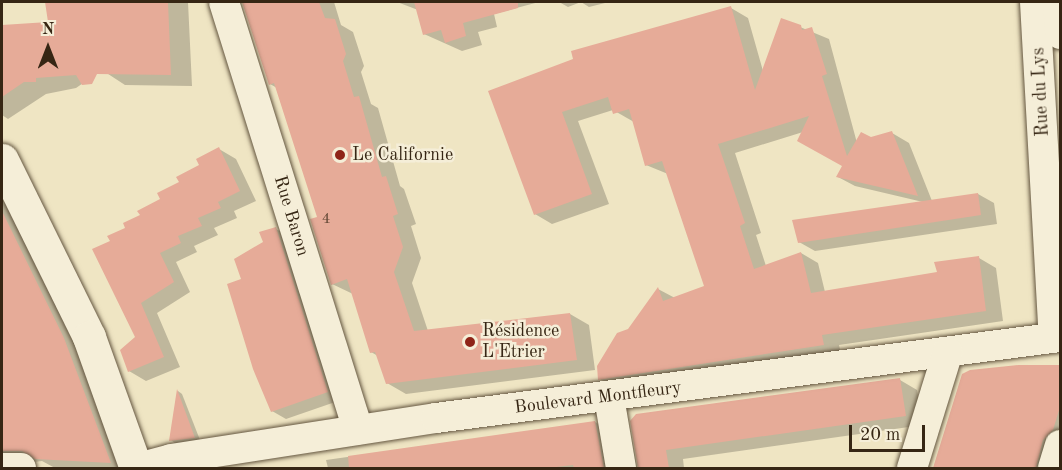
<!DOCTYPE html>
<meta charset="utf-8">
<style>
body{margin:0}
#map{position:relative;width:1062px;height:470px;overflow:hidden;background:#efe5c3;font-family:"Old Standard TT",serif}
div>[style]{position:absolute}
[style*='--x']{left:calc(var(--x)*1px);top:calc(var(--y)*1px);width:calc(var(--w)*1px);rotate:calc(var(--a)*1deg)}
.shadow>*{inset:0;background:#0003}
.building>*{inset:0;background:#e6ab98}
.roads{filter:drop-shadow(0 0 2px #645640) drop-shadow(0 0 2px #645640)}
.minor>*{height:30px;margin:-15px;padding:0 15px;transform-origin:15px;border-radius:15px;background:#f5eed8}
.secondary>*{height:33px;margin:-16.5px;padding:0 16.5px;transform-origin:16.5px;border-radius:16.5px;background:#f5eed8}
.dots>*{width:16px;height:16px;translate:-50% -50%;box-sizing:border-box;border:3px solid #f5eed8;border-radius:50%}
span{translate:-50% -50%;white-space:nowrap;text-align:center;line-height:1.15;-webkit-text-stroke:5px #f5eed8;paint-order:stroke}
.number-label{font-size:15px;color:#624735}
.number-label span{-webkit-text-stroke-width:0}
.street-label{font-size:18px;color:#362614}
.poi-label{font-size:18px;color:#362614}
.left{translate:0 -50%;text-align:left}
.frame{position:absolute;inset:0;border:3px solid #362614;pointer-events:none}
.north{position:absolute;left:18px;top:18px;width:60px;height:60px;-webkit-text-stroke:4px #f5eed8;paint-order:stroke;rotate:0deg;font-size:16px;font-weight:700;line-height:24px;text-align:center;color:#362614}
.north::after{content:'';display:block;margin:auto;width:21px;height:27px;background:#362614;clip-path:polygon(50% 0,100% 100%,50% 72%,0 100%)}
.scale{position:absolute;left:849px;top:425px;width:76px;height:27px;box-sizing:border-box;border:3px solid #362614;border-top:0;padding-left:8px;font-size:18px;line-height:21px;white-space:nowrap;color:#362614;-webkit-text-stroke:4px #f5eed8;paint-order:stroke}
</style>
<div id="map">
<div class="shadow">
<i style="clip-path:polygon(47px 2px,188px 2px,192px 86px,125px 85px,102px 70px,76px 88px,46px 94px,8px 119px,2px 115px,2px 27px,50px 24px)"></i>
<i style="clip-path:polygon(243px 2px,334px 2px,341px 25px,353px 32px,364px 66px,361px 72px,371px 104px,378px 108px,400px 186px,404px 189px,416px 224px,411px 226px,421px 258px,412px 283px,428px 331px,570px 314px,589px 325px,595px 370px,406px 394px,387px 383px,378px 356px,371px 352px,353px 294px,332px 284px,319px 218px,277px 88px,270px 84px)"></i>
<i style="clip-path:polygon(397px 2px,396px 2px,539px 2px,494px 14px,497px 27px,478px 32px,482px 45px,462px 51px,424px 34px,418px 10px)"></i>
<i style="clip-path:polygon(559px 2px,609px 2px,589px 7px,581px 2px,568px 7px)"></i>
<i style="clip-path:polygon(731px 8px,748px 18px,763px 71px,800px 27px,829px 39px,857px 143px,892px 133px,909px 143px,932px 201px,978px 194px,994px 203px,997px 224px,815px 251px,799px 242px,923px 202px,855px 186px,838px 177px,844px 166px,803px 132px,735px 153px,761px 233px,756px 235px,766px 266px,801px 253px,818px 263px,825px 292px,939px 274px,979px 258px,996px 268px,1003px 321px,839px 345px,841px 354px,617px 389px,600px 379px,658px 289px,675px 298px,706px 287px,668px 174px,646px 165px,634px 122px,613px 110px,578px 121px,609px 204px,552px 224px,535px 214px,490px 92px)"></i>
<i style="clip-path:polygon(219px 149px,236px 159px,256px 201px,234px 211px,237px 218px,214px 228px,218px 235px,194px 246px,197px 252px,176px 262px,190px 292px,157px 313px,180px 367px,146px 381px,129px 371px,136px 338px,112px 242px)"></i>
<i style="clip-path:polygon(2px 194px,34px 250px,128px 468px,55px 468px,42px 461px,2px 466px,2px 369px,20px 382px,2px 347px)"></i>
<i style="clip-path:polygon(276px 229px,290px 237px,341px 400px,286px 419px,272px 411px,243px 280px)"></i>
<i style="clip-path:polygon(1019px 366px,1060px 366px,1060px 449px,1054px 468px,939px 468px)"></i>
<i style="clip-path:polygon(900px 380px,917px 390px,923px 425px,683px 459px,684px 468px,638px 468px,632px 421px)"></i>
<i style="clip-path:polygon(178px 391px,182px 394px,200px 440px,176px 444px,171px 440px)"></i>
<i style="clip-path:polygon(595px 422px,612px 432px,619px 468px,328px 468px,326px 460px)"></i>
</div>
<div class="building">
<i style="clip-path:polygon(45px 2px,168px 2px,171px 75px,97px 74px,92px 84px,82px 85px,76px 75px,36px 78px,36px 82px,24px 82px,2px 97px,2px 25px,48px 22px)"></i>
<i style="clip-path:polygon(242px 2px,319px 2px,325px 18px,335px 19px,346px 54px,343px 61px,354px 97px,359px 96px,382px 177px,386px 176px,398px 214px,393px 216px,403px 247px,394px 272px,414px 331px,570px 313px,577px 360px,386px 384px,375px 352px,370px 353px,347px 279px,331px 285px,310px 219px,317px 217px,274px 83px,269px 85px)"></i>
<i style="clip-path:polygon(414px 2px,518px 2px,518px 8px,463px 23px,466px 36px,445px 43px,441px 30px,423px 35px)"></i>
<i style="clip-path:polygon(731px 6px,755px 90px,781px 18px,801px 25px,802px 30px,812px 27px,827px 74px,822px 76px,847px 156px,861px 132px,871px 137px,892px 131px,918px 196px,836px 177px,842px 166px,797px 141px,809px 116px,718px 144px,745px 223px,740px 226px,754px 269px,801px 252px,811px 293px,937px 272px,934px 262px,979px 256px,986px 311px,822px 335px,824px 345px,598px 380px,597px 366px,617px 333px,628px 329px,658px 287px,663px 301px,704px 286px,662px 161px,645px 166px,629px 109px,613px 114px,608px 97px,562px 112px,592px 194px,534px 215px,488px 91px,573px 59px,571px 51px)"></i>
<i style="clip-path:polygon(219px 147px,240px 191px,218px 202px,221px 208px,198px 218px,202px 226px,178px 236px,181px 243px,160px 253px,174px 282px,141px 303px,164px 357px,128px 372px,120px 350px,135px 337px,92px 249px,110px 241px,107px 236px,125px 228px,123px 223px,140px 215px,137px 211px,160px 199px,157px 193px,179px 182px,176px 177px,199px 165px,196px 159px)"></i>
<i style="clip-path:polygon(978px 193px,981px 215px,798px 243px,792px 220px)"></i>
<i style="clip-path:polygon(2px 211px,64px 338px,111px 463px,35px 459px,22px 451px,2px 451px)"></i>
<i style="clip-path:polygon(276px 227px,328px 392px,271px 412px,253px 369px,227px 284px,241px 279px,234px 259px,263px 242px,259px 232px)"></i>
<i style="clip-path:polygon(1019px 365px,1060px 365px,1060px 407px,1053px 430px,1043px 440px,1036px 468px,933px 468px,962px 374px,970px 370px)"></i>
<i style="clip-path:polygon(900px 378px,906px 416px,666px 450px,669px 468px,638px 468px,630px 421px,636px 414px)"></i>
<i style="clip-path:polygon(177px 389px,195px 438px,169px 441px)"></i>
<i style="clip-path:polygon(595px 421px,604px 468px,574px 468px,573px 465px,548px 468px,349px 468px,348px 456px)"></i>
</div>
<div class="roads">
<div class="minor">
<i style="--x:224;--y:2;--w:448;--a:72.6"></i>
<i style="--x:1035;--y:2;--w:336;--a:86.8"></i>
<i style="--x:1058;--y:2;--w:32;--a:86"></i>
<i style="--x:609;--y:397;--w:72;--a:80.4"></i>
<i style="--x:2;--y:468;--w:19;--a:0"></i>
<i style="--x:138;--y:468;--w:34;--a:-15"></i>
<i style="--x:171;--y:459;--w:268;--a:-8.8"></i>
<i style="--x:436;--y:418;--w:629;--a:-7.4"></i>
<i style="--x:912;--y:468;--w:121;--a:-72.8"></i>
<i style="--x:1053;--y:468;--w:24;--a:-73"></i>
</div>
<div class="secondary">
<i style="--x:2;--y:160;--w:197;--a:63.8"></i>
<i style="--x:89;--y:337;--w:139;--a:70.3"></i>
</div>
</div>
<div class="dots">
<i style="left:340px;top:155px;background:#8f2418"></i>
<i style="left:470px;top:342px;background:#8f2418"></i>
</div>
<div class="number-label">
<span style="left:326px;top:220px">4</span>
</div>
<div class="street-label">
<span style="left:1041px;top:92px;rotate:-93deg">Rue du Lys</span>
<span style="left:291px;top:216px;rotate:73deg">Rue Baron</span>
<span style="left:598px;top:398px;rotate:-7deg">Boulevard Montfleury</span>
</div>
<div class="poi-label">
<span class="left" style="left:352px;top:155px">Le Californie</span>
<span class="left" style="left:482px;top:342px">Résidence<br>L'Etrier</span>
</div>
<div class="frame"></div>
<div class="north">N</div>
<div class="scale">20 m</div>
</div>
